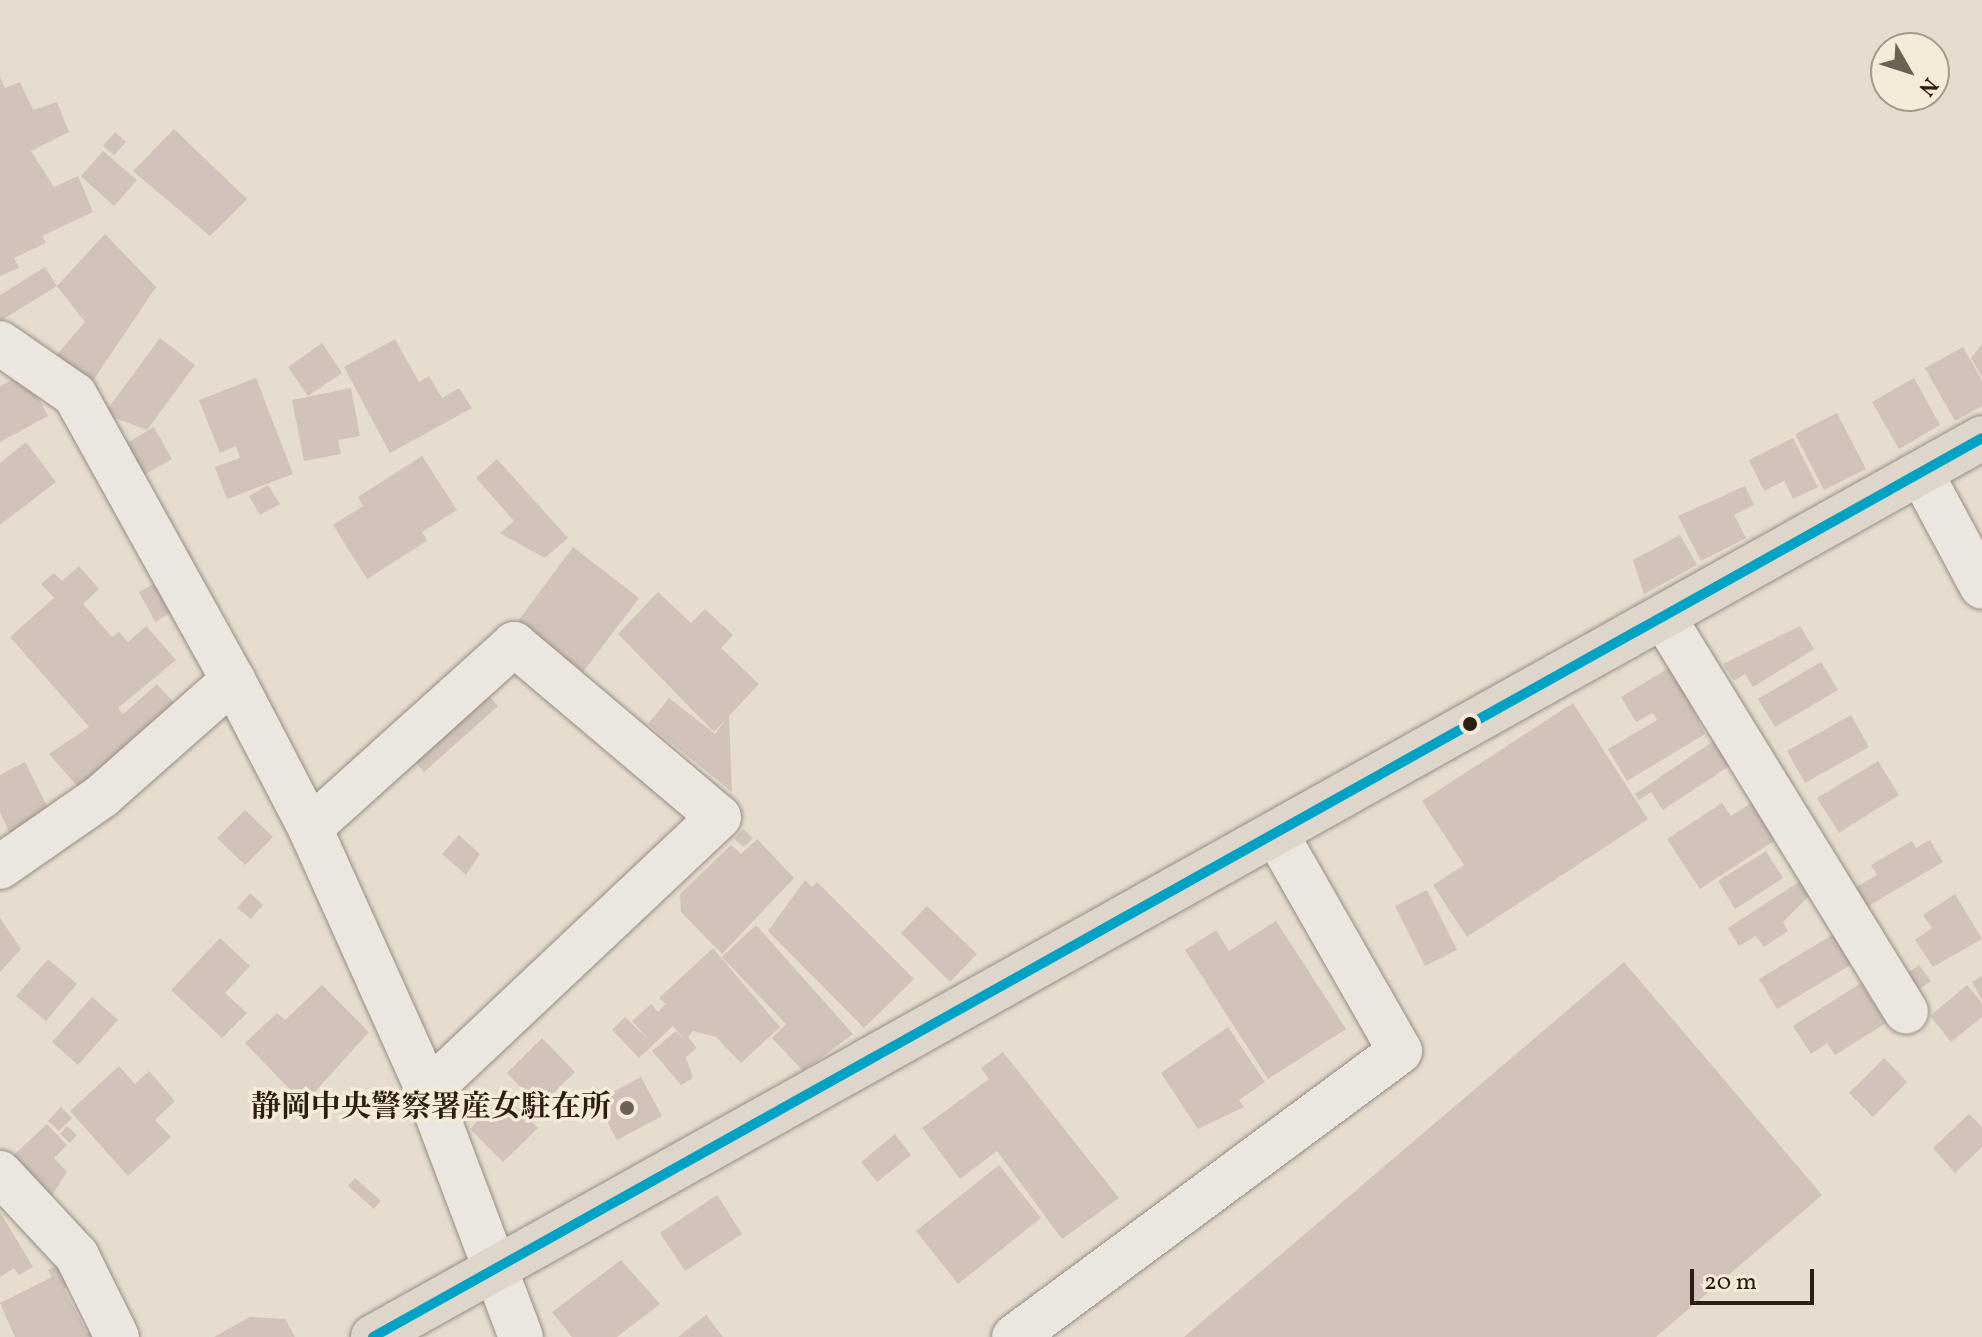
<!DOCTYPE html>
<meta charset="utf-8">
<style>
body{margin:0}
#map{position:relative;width:1982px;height:1337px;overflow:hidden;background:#e6ddce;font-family:Vollkorn,"Noto Serif JP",serif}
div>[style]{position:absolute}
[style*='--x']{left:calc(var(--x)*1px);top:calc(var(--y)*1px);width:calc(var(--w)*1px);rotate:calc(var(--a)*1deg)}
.building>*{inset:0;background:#d1c3b9}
.roads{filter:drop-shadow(0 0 2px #958e85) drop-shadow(0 0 2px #958e85)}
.minor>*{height:44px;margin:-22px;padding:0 22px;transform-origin:22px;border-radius:22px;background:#ebe6df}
.major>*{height:44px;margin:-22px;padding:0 22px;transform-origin:22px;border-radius:22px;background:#ded6ca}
.bus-1>*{height:10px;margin:-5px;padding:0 5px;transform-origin:5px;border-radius:5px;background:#02a2c5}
.dots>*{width:22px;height:22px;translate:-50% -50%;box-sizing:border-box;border:4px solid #f6ebd8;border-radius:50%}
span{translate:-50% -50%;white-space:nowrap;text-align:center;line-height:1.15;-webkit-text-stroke:7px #f6ebd8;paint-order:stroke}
.poi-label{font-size:30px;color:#2c1e13;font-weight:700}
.right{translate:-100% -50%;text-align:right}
.north{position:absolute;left:1870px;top:32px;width:80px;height:80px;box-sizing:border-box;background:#f6ebd8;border:2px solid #a59989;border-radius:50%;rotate:129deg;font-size:22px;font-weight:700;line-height:32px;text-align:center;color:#2c1e13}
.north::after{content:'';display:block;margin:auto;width:28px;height:36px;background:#6d6154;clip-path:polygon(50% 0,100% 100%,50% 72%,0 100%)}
.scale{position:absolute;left:1690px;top:1269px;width:124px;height:36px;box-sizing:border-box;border:4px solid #2c1e13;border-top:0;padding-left:10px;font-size:24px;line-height:28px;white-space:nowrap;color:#2c1e13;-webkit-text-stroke:6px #f6ebd8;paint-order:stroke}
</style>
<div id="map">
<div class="building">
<i style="clip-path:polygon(0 77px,5px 88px,20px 82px,33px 110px,57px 102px,69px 132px,31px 151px,54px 187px,78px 176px,93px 212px,42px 236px,46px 243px,14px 258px,19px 268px,0 276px)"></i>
<i style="clip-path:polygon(174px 129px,247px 199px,210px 236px,133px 171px)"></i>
<i style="clip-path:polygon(115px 132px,126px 142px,114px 155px,103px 146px)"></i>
<i style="clip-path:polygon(103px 151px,137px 180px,114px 206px,81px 176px)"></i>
<i style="clip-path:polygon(105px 234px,156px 287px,88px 388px,54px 358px,85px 322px,57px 286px)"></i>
<i style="clip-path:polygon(45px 267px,57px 286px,0 321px,0 295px)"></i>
<i style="clip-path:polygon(160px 338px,195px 365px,147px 430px,104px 414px)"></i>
<i style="clip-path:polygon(395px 339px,419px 382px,429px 376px,442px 398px,459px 388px,472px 408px,390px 453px,344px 367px)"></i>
<i style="clip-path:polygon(322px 343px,342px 373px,308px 396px,288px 367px)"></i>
<i style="clip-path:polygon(1982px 344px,1982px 377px,1971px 358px)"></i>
<i style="clip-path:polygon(1963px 347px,1982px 380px,1982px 406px,1955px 421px,1925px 368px)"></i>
<i style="clip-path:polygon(25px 373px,48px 416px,0 442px,0 386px)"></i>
<i style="clip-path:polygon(256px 378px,293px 474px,227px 499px,215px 467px,240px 458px,236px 446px,220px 453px,199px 400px)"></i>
<i style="clip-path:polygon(1914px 378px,1940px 425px,1899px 449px,1872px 402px)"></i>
<i style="clip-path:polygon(351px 388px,360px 436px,338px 440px,341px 454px,304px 461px,292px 400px)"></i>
<i style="clip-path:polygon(1837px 413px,1866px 469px,1824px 490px,1795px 434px)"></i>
<i style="clip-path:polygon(154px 427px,172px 459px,137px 479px,120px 447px)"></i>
<i style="clip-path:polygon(1793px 438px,1818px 487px,1793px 499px,1784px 481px,1764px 491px,1749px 460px)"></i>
<i style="clip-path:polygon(26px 442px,56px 482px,0 525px,0 463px)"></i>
<i style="clip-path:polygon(422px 456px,457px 510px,422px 532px,427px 541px,367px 579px,333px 525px,363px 506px,358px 497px)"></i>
<i style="clip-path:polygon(497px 459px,568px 538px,545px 558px,500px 533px,514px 521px,476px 478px)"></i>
<i style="clip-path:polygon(268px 485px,280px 504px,260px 515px,249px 496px)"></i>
<i style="clip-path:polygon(1745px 486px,1754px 505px,1734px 515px,1746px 538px,1701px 561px,1678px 516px)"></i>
<i style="clip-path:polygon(1680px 535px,1697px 565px,1644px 594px,1633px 560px)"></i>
<i style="clip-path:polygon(573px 547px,639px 598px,583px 672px,518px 621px)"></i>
<i style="clip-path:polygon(79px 566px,99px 589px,83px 604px,112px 637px,119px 632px,128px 642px,146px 626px,176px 660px,118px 708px,123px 714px,157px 684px,182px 712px,86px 796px,49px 754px,89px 727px,10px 637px,54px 598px,41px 584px,54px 573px,62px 581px)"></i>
<i style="clip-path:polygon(159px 581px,175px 610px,155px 622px,139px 592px)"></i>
<i style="clip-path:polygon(658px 592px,691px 623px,705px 609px,733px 635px,721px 648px,759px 684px,729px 716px,732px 792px,648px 724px,669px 698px,715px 734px,727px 718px,714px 732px,618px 634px)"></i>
<i style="clip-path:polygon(1800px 626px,1814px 649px,1753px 687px,1745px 674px,1734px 681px,1723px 664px)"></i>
<i style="clip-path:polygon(1821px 662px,1838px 690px,1775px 727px,1758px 699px)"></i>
<i style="clip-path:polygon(1672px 666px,1705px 734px,1627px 781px,1608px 749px,1657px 720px,1653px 713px,1636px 722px,1621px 697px)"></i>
<i style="clip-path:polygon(483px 689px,498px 706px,424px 772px,409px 754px)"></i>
<i style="clip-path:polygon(1573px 703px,1648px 819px,1467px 937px,1433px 885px,1464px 865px,1422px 801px)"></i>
<i style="clip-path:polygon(1851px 715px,1869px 747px,1805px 783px,1787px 751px)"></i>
<i style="clip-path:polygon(1715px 740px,1731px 765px,1663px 810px,1651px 792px,1639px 800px,1635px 794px)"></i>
<i style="clip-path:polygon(1878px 761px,1899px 795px,1839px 833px,1817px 798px)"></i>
<i style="clip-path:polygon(25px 762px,51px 814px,10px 834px,0 812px,0 775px)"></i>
<i style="clip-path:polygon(1759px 798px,1783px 835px,1700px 889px,1667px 839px,1722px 803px,1731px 816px)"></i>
<i style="clip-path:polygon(245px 810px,273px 837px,245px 865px,217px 838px)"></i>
<i style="clip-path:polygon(743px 829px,753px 838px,744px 847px,734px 839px)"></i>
<i style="clip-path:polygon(459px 835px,480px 854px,466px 875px,442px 854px)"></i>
<i style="clip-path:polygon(757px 839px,794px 878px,722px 954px,681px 912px,680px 894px,731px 845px,741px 854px)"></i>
<i style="clip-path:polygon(1930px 840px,1943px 862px,1860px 911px,1849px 891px,1877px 875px,1871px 865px,1912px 841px,1916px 848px)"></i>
<i style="clip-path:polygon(1766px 851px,1783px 878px,1735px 909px,1718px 881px)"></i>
<i style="clip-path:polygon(805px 880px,812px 887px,817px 882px,914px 979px,864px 1028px,768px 931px)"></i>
<i style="clip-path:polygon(1802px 880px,1811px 894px,1783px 922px,1788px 931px,1764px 947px,1756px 936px,1739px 946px,1728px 928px)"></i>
<i style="clip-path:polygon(1427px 890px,1457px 950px,1425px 966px,1395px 906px)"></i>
<i style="clip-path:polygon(250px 893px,263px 905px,251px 919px,237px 908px)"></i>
<i style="clip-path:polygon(1955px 894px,1982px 939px,1933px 967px,1915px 940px,1932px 928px,1923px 915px)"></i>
<i style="clip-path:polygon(927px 906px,977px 954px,950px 982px,901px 933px)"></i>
<i style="clip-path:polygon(0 918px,21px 949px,0 972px)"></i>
<i style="clip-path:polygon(1276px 921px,1346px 1029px,1268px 1079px,1185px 950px,1216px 930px,1229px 951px)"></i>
<i style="clip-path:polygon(756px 925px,853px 1034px,803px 1071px,772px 1038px,786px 1024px,722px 957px)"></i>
<i style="clip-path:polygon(1834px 934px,1852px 964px,1777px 1009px,1759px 979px)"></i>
<i style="clip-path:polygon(220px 938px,250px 966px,225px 993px,247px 1013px,222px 1038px,171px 990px)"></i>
<i style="clip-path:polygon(713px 948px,780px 1027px,741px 1063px,716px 1037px,693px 1031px,688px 1037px,697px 1048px,686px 1057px,693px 1078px,681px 1085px,652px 1051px,676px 1031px,685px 1040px,673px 1026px,639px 1058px,612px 1030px,625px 1017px,650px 1041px,632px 1021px,651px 1004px,658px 1012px,666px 1004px,659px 998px)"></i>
<i style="clip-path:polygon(48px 959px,77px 984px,46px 1021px,16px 996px)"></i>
<i style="clip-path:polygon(1624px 962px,1822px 1195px,1656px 1337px,1184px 1337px)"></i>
<i style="clip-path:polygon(1919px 965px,1931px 981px,1913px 993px,1902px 977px)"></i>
<i style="clip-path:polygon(1982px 976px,1982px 1000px,1972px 982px)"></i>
<i style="clip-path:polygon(1861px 983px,1886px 1023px,1835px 1055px,1827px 1043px,1811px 1054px,1793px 1026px)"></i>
<i style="clip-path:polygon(322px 985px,369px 1032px,304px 1104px,245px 1043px,277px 1013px,285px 1020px)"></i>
<i style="clip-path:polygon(1967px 985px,1982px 1003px,1982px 1017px,1951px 1042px,1930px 1016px)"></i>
<i style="clip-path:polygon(92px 997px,118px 1020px,78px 1065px,52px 1042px)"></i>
<i style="clip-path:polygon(1228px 1027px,1265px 1082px,1239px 1100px,1244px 1107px,1198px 1129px,1161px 1073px)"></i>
<i style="clip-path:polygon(542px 1038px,575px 1072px,539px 1107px,507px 1073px)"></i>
<i style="clip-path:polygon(1003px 1052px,1119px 1198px,1062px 1239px,997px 1151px,960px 1179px,922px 1128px,989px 1079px,981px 1068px)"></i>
<i style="clip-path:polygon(1884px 1058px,1907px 1082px,1873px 1117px,1849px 1093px)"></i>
<i style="clip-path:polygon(119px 1066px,135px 1084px,149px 1071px,175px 1101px,155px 1120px,171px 1137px,128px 1176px,70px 1111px)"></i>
<i style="clip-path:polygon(641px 1077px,662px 1116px,617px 1140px,596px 1101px)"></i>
<i style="clip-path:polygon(504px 1095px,538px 1128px,503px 1162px,470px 1129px)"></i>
<i style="clip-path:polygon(61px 1107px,72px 1118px,59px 1131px,48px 1121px)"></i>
<i style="clip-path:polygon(1969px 1114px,1982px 1127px,1982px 1147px,1955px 1173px,1933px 1148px)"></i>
<i style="clip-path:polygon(47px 1124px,67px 1145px,54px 1158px,67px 1172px,45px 1206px,5px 1163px)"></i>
<i style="clip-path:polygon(67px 1126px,77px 1135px,70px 1143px,60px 1134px)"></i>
<i style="clip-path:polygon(895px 1134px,911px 1155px,877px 1182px,861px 1162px)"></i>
<i style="clip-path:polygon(999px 1165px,1041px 1218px,958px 1284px,916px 1231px)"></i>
<i style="clip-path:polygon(355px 1178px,381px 1201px,374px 1209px,348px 1186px)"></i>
<i style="clip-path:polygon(717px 1195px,742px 1234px,685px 1271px,660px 1233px)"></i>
<i style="clip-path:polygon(0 1212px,33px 1267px,19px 1275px,14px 1268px,0 1277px)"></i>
<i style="clip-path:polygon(621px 1260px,660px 1304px,617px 1337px,572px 1337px,552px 1312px)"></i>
<i style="clip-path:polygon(63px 1263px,74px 1283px,64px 1289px,87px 1333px,97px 1328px,101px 1337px,15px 1337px,0 1303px,52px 1277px,48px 1270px)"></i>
<i style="clip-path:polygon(706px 1315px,723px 1337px,678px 1337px)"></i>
<i style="clip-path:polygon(250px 1317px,285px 1319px,295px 1337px,214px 1337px)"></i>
</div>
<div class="roads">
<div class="minor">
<i style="--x:0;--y:343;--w:91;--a:34.7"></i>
<i style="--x:75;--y:395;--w:326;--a:61"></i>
<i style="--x:233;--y:680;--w:167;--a:62.5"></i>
<i style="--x:310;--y:828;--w:288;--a:65.8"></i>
<i style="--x:428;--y:1091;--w:263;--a:69.3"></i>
<i style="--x:1921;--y:473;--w:129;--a:61.8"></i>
<i style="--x:1664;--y:618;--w:462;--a:58.4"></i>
<i style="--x:310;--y:828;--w:275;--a:-42"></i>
<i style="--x:514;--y:644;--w:268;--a:40.2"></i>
<i style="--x:719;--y:817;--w:400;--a:136.7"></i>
<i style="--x:0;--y:867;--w:124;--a:-34.8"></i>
<i style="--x:102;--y:796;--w:175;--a:-41.5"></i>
<i style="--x:0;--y:1173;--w:113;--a:47.1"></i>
<i style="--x:77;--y:1256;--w:90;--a:63.7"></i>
<i style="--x:1014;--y:1337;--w:480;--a:-36.5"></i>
<i style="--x:1400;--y:1051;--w:249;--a:-119.7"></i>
</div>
<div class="major">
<i style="--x:373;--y:1337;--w:1843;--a:-29.19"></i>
</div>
</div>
<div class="bus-1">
<i style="--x:373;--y:1337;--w:1843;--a:-29.19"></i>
</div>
<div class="dots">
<i style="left:1470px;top:724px;background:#2c1e13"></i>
<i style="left:627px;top:1108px;background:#6d6154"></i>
</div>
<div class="poi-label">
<span class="right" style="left:611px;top:1108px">静岡中央警察署産女駐在所</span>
</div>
<div class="north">N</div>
<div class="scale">20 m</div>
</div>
